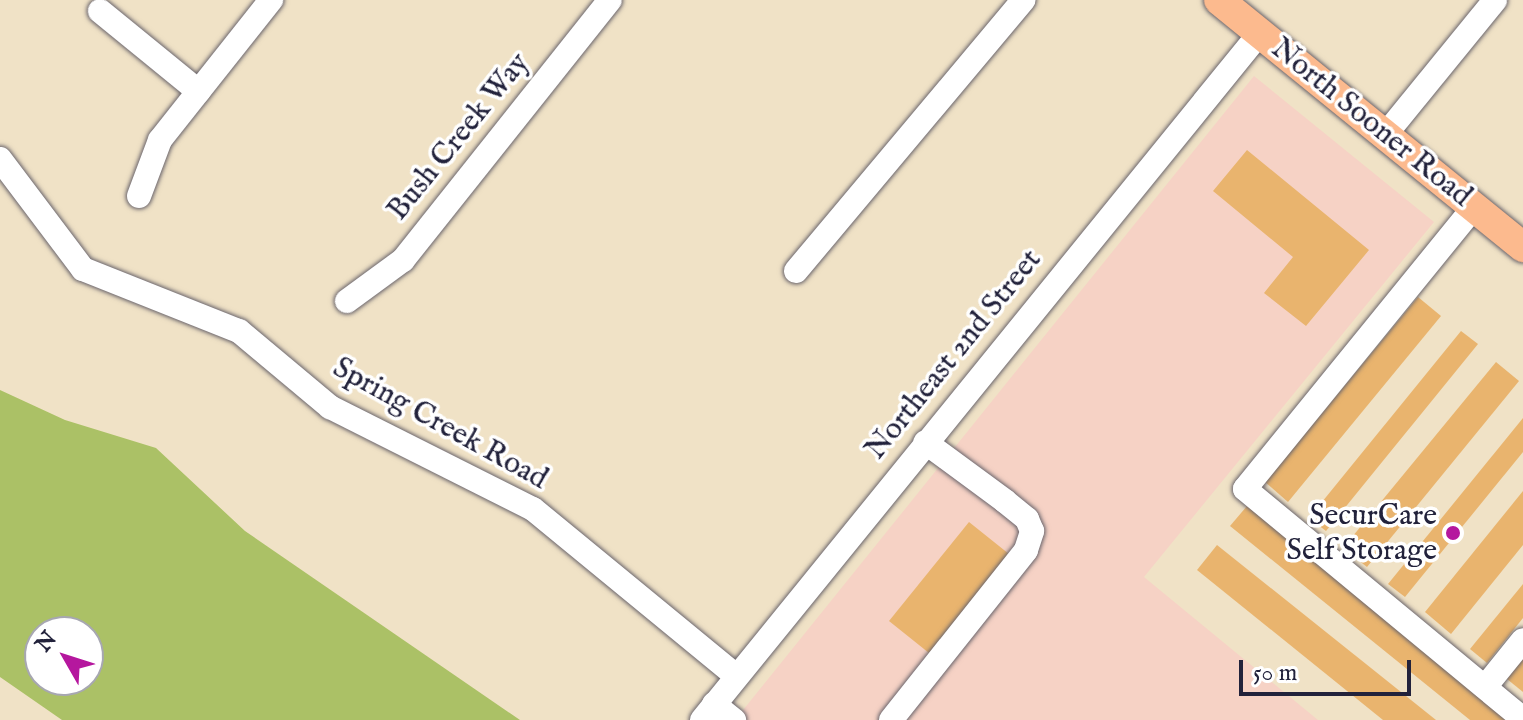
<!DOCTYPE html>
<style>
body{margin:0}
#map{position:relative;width:1523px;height:720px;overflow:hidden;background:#f0e2c6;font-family:"IM FELL English",serif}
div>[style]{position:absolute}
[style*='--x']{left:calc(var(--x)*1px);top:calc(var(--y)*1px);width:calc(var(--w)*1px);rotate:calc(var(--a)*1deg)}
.built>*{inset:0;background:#f6d2c5}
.green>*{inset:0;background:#abc166}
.building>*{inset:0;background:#e9b46e}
.roads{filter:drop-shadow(0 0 2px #6a656c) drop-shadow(0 0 2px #6a656c)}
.minor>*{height:24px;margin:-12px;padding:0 12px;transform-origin:12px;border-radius:12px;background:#fff}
.major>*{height:30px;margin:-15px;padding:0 15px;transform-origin:15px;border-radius:15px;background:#fcba8e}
.dots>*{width:22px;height:22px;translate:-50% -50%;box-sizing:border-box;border:4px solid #fff;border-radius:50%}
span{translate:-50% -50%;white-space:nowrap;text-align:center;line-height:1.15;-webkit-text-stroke:7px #fff;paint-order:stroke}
.street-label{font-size:30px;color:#22223b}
.poi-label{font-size:30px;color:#22223b}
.right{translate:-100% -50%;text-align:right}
.north{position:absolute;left:24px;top:616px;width:80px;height:80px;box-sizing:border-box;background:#fff;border:2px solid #a7a7b1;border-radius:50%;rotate:309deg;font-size:22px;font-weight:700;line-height:32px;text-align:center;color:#22223b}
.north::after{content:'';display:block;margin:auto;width:28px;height:36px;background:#b5179e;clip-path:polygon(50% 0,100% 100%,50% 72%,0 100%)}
.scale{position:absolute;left:1239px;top:660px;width:172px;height:36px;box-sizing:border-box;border:4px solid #22223b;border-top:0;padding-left:10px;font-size:24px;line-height:28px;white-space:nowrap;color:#22223b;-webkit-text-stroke:6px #fff;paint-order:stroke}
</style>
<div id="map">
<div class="built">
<i style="clip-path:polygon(1254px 76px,1434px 222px,1144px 577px,1318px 720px,735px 720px)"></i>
</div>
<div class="green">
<i style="clip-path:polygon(evenodd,0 390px,65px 420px,156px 448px,245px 531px,520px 720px,62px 720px,0 677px,0 390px,40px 632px,88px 632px,88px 680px,40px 680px,40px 632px)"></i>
</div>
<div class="building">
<i style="clip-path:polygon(1247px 150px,1369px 250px,1306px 326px,1264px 293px,1293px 257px,1213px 191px)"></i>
<i style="clip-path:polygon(1418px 297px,1441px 316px,1288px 502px,1265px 482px)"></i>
<i style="clip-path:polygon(1461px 331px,1478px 344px,1326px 531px,1309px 518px)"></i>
<i style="clip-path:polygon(1496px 362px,1519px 381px,1367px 567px,1343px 548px)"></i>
<i style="clip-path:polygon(1523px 418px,1523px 452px,1405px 597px,1388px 584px)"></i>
<i style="clip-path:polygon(1523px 491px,1523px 545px,1451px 634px,1425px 612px)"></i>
<i style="clip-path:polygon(1247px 506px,1512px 720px,1470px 720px,1230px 526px)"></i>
<i style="clip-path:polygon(969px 522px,1009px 554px,929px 653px,889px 621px)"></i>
<i style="clip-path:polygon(1217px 545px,1436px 720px,1383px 720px,1197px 570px)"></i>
<i style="clip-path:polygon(1523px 584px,1523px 618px,1487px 663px,1470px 649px)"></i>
<i style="clip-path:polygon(1523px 659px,1523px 692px,1507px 679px)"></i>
</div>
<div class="roads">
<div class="minor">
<i style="--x:100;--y:11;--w:127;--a:39.2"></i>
<i style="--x:1385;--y:135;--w:174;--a:-50.8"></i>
<i style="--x:0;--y:159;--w:138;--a:53"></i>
<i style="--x:83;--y:269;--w:168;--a:21.7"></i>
<i style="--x:239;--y:331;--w:119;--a:39.9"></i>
<i style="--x:330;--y:407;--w:227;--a:26.7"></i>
<i style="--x:533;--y:509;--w:263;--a:39.4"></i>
<i style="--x:139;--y:196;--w:60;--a:-69.4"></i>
<i style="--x:160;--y:140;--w:179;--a:-51.6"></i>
<i style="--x:1474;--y:207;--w:363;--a:129.1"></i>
<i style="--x:1245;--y:489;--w:361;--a:39.6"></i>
<i style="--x:796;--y:271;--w:354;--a:-50"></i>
<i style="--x:347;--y:301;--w:69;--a:-36.2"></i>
<i style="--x:403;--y:260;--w:332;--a:-51.5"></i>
<i style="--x:1485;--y:687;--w:60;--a:-51"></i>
<i style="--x:714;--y:704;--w:26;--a:39"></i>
<i style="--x:702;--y:720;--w:885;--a:-50.92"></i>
<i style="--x:891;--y:720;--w:217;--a:-51.5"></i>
<i style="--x:1026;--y:550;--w:20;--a:-72"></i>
<i style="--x:1032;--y:531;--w:13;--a:-113"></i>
<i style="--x:1027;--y:519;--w:28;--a:-141"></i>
<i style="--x:1005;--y:501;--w:99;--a:-143.6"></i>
</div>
<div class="major">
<i style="--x:1219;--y:0;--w:392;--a:39.1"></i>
</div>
</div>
<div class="dots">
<i style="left:1453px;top:533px;background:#b5179e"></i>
</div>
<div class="street-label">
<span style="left:1371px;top:123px;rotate:39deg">North Sooner Road</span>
<span style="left:459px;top:137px;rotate:-51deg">Bush Creek Way</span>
<span style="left:954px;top:355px;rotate:-51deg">Northeast 2nd Street</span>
<span style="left:440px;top:424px;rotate:29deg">Spring Creek Road</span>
</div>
<div class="poi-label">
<span class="right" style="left:1437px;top:533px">SecurCare<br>Self Storage</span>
</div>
<div class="north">N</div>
<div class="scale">50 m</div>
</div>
